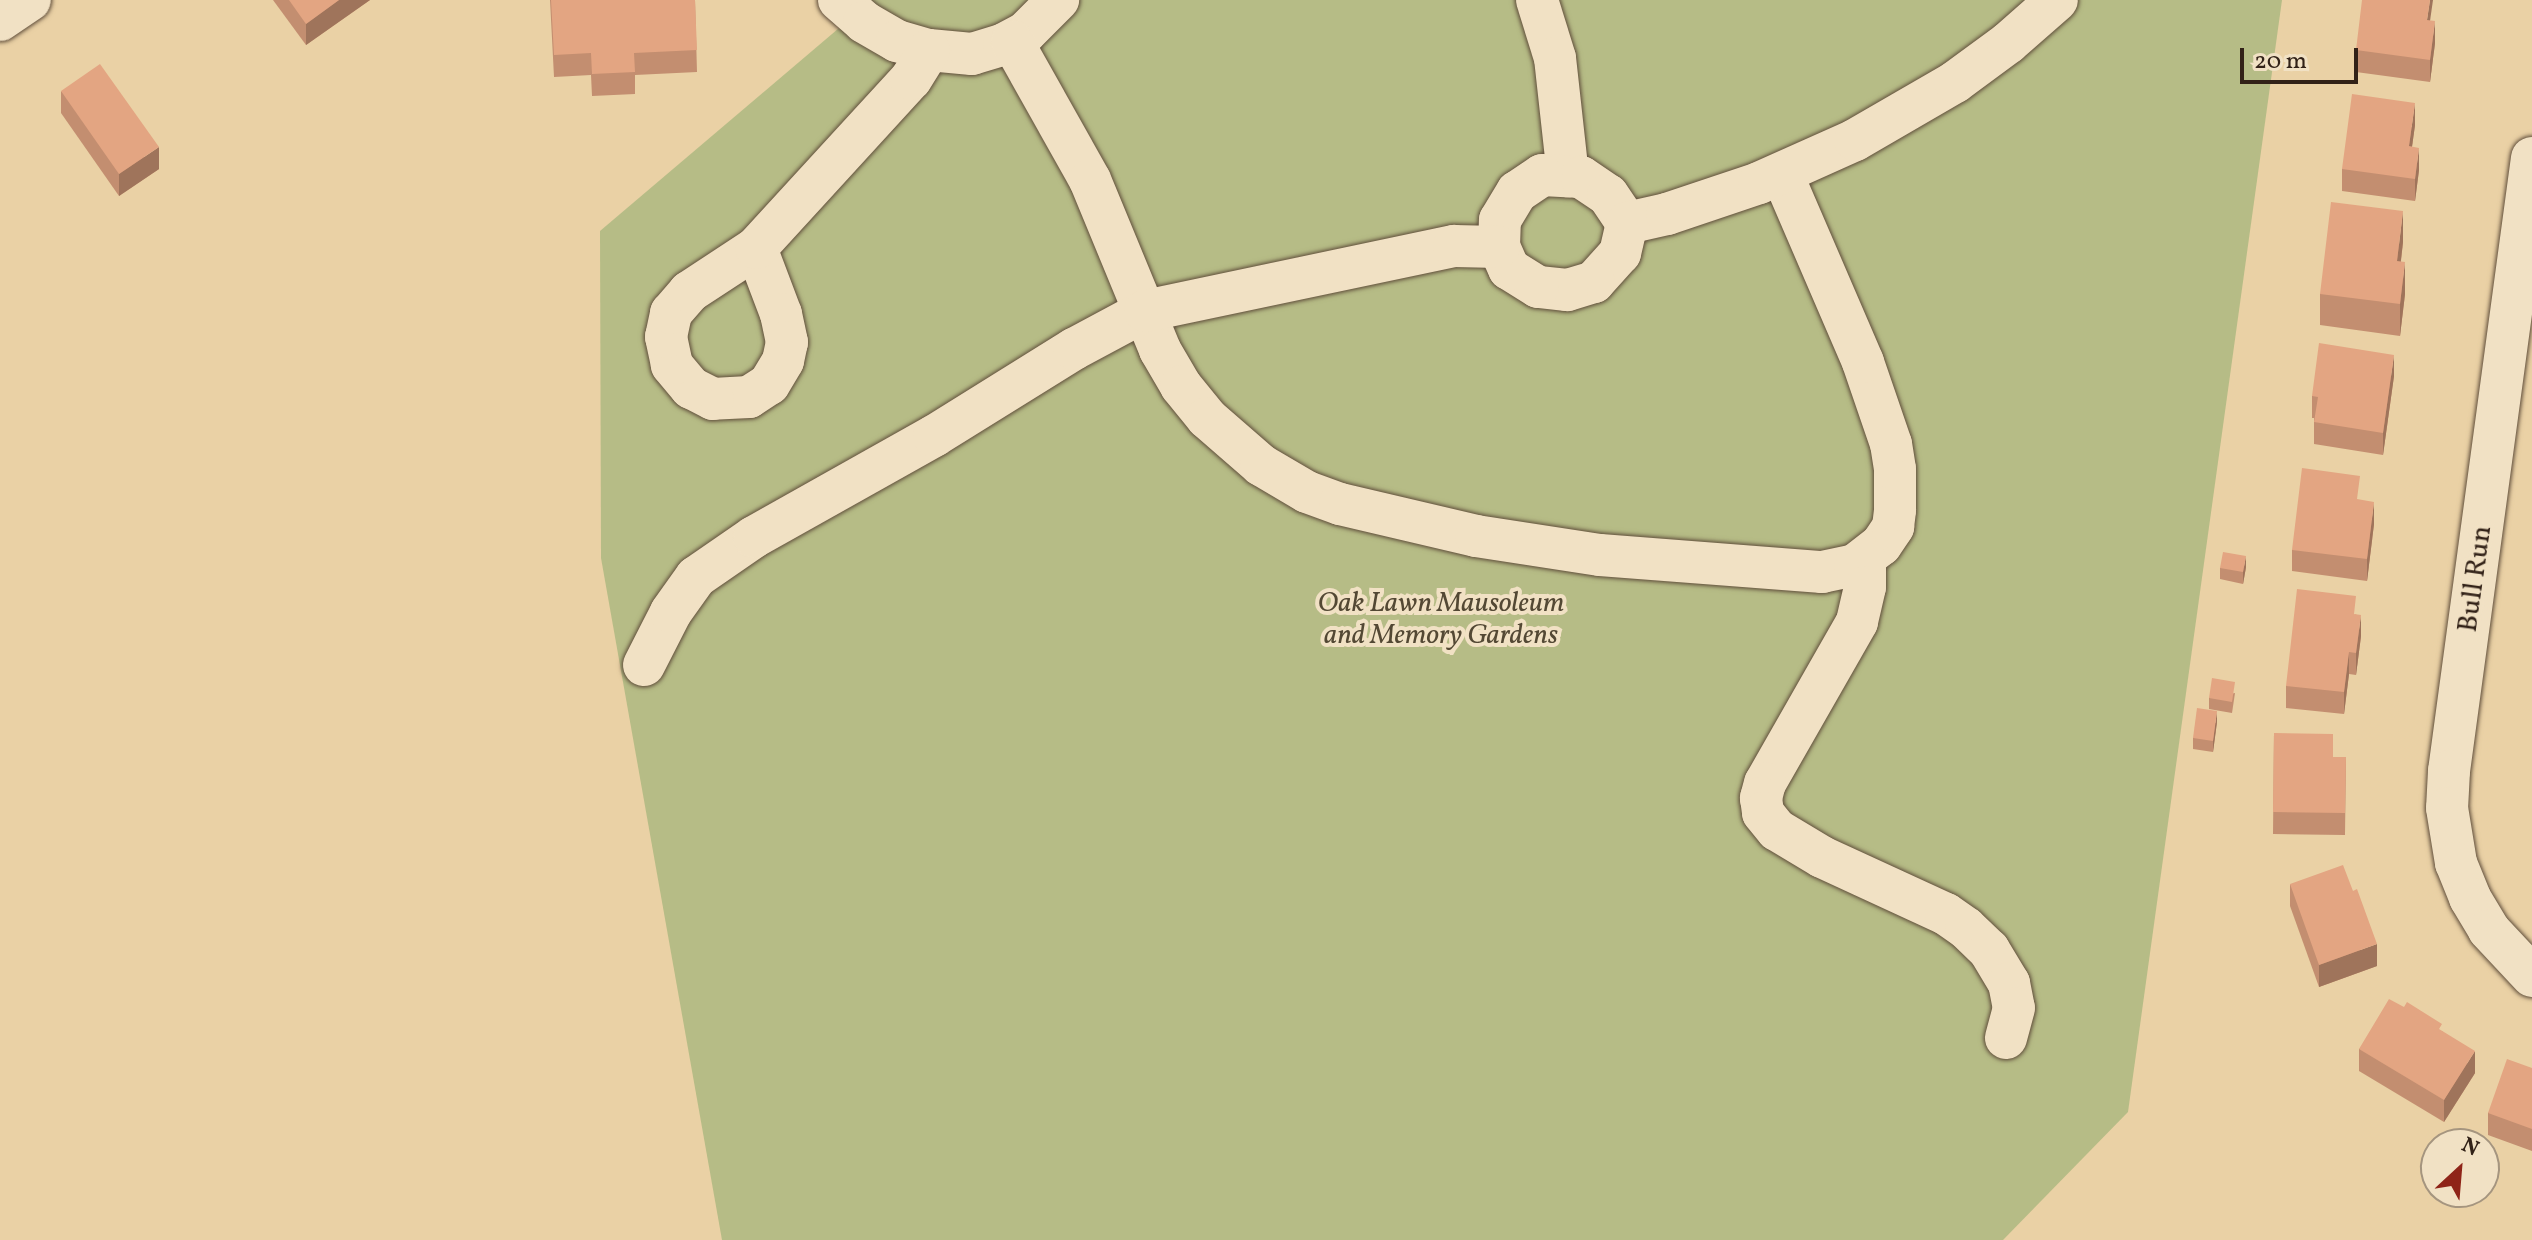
<!DOCTYPE html>
<style>
body{margin:0}
#map{position:relative;width:2532px;height:1240px;overflow:hidden;background:#ead1a5;font-family:Vollkorn,serif}
div>[style]{position:absolute}
[style*='--x']{left:calc(var(--x)*1px);top:calc(var(--y)*1px);width:calc(var(--w)*1px);rotate:calc(var(--a)*1deg)}
.green>*{inset:0;background:#b6bc86}
.roads{filter:drop-shadow(0 0 2px #604e3b) drop-shadow(0 0 2px #604e3b)}
.minor>*{height:42px;margin:-21px;padding:0 21px;transform-origin:21px;border-radius:21px;background:#f1e1c4}
.wall>*{inset:0;background:#c38e70}
.shaded-wall>*{inset:0;background:#9f745b}
.building>*{inset:0;background:#e3a582}
span{translate:-50% -50%;white-space:nowrap;text-align:center;line-height:1.15;-webkit-text-stroke:8px #f1e1c4;paint-order:stroke}
.street-label{font-size:28px;color:#322218}
.park-label{font-size:28px;color:#534834;font-style:italic}
.north{position:absolute;left:2420px;top:1128px;width:80px;height:80px;box-sizing:border-box;background:#f1e1c4;border:2px solid #a5957f;border-radius:50%;rotate:26deg;font-size:22px;font-weight:700;line-height:32px;text-align:center;color:#322218}
.north::after{content:'';display:block;margin:auto;width:28px;height:36px;background:#8f2418;clip-path:polygon(50% 0,100% 100%,50% 72%,0 100%)}
.scale{position:absolute;left:2240px;top:48px;width:118px;height:36px;box-sizing:border-box;border:4px solid #322218;border-top:0;padding-left:10px;font-size:24px;line-height:28px;white-space:nowrap;color:#322218;-webkit-text-stroke:6px #f1e1c4;paint-order:stroke}
</style>
<div id="map">
<div class="green">
<i style="clip-path:polygon(872px 0,2282px 0,2128px 1112px,2003px 1240px,722px 1240px,601px 558px,600px 231px)"></i>
</div>
<div class="roads">
<div class="minor">
<i style="--x:839;--y:0;--w:33;--a:41"></i>
<i style="--x:864;--y:22;--w:38;--a:30"></i>
<i style="--x:897;--y:41;--w:33;--a:16"></i>
<i style="--x:929;--y:50;--w:43;--a:5.3"></i>
<i style="--x:972;--y:54;--w:34;--a:-17"></i>
<i style="--x:1004;--y:44;--w:24;--a:-28"></i>
<i style="--x:1025;--y:33;--w:47;--a:-45"></i>
<i style="--x:1537;--y:0;--w:61;--a:72.8"></i>
<i style="--x:1555;--y:58;--w:119;--a:83.7"></i>
<i style="--x:0;--y:20;--w:36;--a:-34"></i>
<i style="--x:1012;--y:41;--w:159;--a:60.7"></i>
<i style="--x:1090;--y:180;--w:184;--a:67.6"></i>
<i style="--x:1160;--y:350;--w:42;--a:59.7"></i>
<i style="--x:1181;--y:386;--w:41;--a:50.9"></i>
<i style="--x:1207;--y:418;--w:72;--a:41"></i>
<i style="--x:1261;--y:465;--w:53;--a:30.4"></i>
<i style="--x:1307;--y:492;--w:35;--a:20"></i>
<i style="--x:1340;--y:504;--w:140;--a:13.2"></i>
<i style="--x:1476;--y:536;--w:125;--a:8.7"></i>
<i style="--x:1600;--y:555;--w:223;--a:4.4"></i>
<i style="--x:1822;--y:572;--w:34;--a:-12"></i>
<i style="--x:1855;--y:565;--w:33;--a:-38"></i>
<i style="--x:1881;--y:545;--w:22;--a:-56"></i>
<i style="--x:1893;--y:527;--w:17;--a:-83"></i>
<i style="--x:1895;--y:510;--w:41;--a:-90"></i>
<i style="--x:1895;--y:469;--w:25;--a:-99"></i>
<i style="--x:1891;--y:444;--w:87;--a:-108.9"></i>
<i style="--x:1863;--y:362;--w:205;--a:-113.3"></i>
<i style="--x:2532;--y:158;--w:619;--a:97.71"></i>
<i style="--x:2449;--y:771;--w:37;--a:93"></i>
<i style="--x:2447;--y:808;--w:56;--a:80.7"></i>
<i style="--x:2456;--y:863;--w:38;--a:68"></i>
<i style="--x:2470;--y:898;--w:37;--a:59"></i>
<i style="--x:2489;--y:930;--w:63;--a:46.9"></i>
<i style="--x:1542;--y:175;--w:39;--a:3"></i>
<i style="--x:1581;--y:177;--w:32;--a:34"></i>
<i style="--x:1608;--y:195;--w:34;--a:56"></i>
<i style="--x:1627;--y:223;--w:31;--a:103"></i>
<i style="--x:1620;--y:253;--w:39;--a:132"></i>
<i style="--x:1594;--y:282;--w:28;--a:163"></i>
<i style="--x:1567;--y:290;--w:29;--a:-174"></i>
<i style="--x:1538;--y:287;--w:34;--a:-148"></i>
<i style="--x:1509;--y:269;--w:24;--a:-114"></i>
<i style="--x:1499;--y:247;--w:27;--a:-88"></i>
<i style="--x:1500;--y:220;--w:33;--a:-59"></i>
<i style="--x:1517;--y:192;--w:30;--a:-34"></i>
<i style="--x:1627;--y:223;--w:41;--a:-12.7"></i>
<i style="--x:1667;--y:214;--w:97;--a:-18.6"></i>
<i style="--x:1759;--y:183;--w:105;--a:-24.1"></i>
<i style="--x:1855;--y:140;--w:116;--a:-30.1"></i>
<i style="--x:1955;--y:82;--w:66;--a:-36.3"></i>
<i style="--x:2008;--y:43;--w:65;--a:-41.3"></i>
<i style="--x:756;--y:248;--w:71;--a:69.3"></i>
<i style="--x:781;--y:314;--w:29;--a:78"></i>
<i style="--x:787;--y:342;--w:19;--a:102"></i>
<i style="--x:783;--y:361;--w:27;--a:121"></i>
<i style="--x:769;--y:384;--w:24;--a:147"></i>
<i style="--x:749;--y:397;--w:36;--a:177"></i>
<i style="--x:713;--y:399;--w:25;--a:-153"></i>
<i style="--x:691;--y:388;--w:30;--a:-130"></i>
<i style="--x:672;--y:365;--w:29;--a:-102"></i>
<i style="--x:666;--y:337;--w:25;--a:-78"></i>
<i style="--x:671;--y:313;--w:28;--a:-49"></i>
<i style="--x:689;--y:292;--w:80;--a:-33.3"></i>
<i style="--x:756;--y:248;--w:229;--a:-47.5"></i>
<i style="--x:911;--y:79;--w:34;--a:-58"></i>
<i style="--x:1865;--y:559;--w:28;--a:90"></i>
<i style="--x:1865;--y:587;--w:36;--a:103"></i>
<i style="--x:1857;--y:622;--w:185;--a:119.7"></i>
<i style="--x:1765;--y:783;--w:16;--a:105"></i>
<i style="--x:1761;--y:798;--w:15;--a:82"></i>
<i style="--x:1763;--y:813;--w:22;--a:51"></i>
<i style="--x:1777;--y:830;--w:52;--a:31"></i>
<i style="--x:1822;--y:857;--w:136;--a:24.7"></i>
<i style="--x:1946;--y:914;--w:24;--a:35"></i>
<i style="--x:1966;--y:928;--w:32;--a:44"></i>
<i style="--x:1989;--y:950;--w:39;--a:59"></i>
<i style="--x:2009;--y:983;--w:25;--a:79"></i>
<i style="--x:2014;--y:1008;--w:31;--a:105"></i>
<i style="--x:644;--y:665;--w:59;--a:-63"></i>
<i style="--x:671;--y:612;--w:43;--a:-54.5"></i>
<i style="--x:696;--y:577;--w:70;--a:-34.6"></i>
<i style="--x:754;--y:537;--w:206;--a:-29.3"></i>
<i style="--x:934;--y:436;--w:165;--a:-31.9"></i>
<i style="--x:1074;--y:349;--w:81;--a:-28.2"></i>
<i style="--x:1145;--y:311;--w:316;--a:-11.9"></i>
<i style="--x:1454;--y:246;--w:45;--a:1.3"></i>
</div>
</div>
<div class="wall">
<i style="clip-path:polygon(273px 0,370px 0,306px 45px)"></i>
<i style="clip-path:polygon(550px 0,695px 0,697px 72px,635px 75px,635px 94px,592px 96px,591px 75px,554px 77px)"></i>
<i style="clip-path:polygon(2430px 21px,2435px 43px,2430px 82px,2356px 72px,2356px 50px)"></i>
<i style="clip-path:polygon(61px 91px,159px 169px,119px 196px,61px 113px)"></i>
<i style="clip-path:polygon(2415px 125px,2412px 147px,2419px 170px,2415px 201px,2342px 191px,2342px 169px)"></i>
<i style="clip-path:polygon(2403px 242px,2401px 261px,2405px 294px,2400px 336px,2320px 325px,2320px 294px)"></i>
<i style="clip-path:polygon(2394px 376px,2383px 455px,2314px 444px,2314px 418px,2312px 418px,2312px 396px)"></i>
<i style="clip-path:polygon(2360px 500px,2374px 524px,2367px 581px,2292px 571px,2292px 550px)"></i>
<i style="clip-path:polygon(2246px 567px,2243px 584px,2220px 579px,2220px 568px)"></i>
<i style="clip-path:polygon(2356px 614px,2361px 636px,2356px 675px,2349px 674px,2344px 714px,2286px 708px,2286px 686px)"></i>
<i style="clip-path:polygon(2235px 693px,2232px 713px,2209px 709px,2209px 698px)"></i>
<i style="clip-path:polygon(2217px 722px,2213px 752px,2193px 749px,2193px 738px)"></i>
<i style="clip-path:polygon(2274px 733px,2333px 757px,2346px 757px,2345px 835px,2273px 834px)"></i>
<i style="clip-path:polygon(2290px 884px,2377px 966px,2319px 987px,2290px 906px)"></i>
<i style="clip-path:polygon(2442px 1031px,2475px 1073px,2444px 1122px,2359px 1071px,2359px 1049px)"></i>
<i style="clip-path:polygon(2532px 1068px,2532px 1151px,2488px 1135px,2488px 1113px)"></i>
</div>
<div class="shaded-wall">
<i style="clip-path:polygon(339px 0,370px 0,306px 45px,306px 24px)"></i>
<i style="clip-path:polygon(2430px 0,2433px 0,2427px 42px,2427px 20px)"></i>
<i style="clip-path:polygon(2435px 21px,2435px 43px,2430px 82px,2430px 60px)"></i>
<i style="clip-path:polygon(2415px 103px,2415px 125px,2409px 168px,2409px 146px)"></i>
<i style="clip-path:polygon(159px 147px,159px 169px,119px 196px,119px 174px)"></i>
<i style="clip-path:polygon(2419px 148px,2419px 170px,2415px 201px,2415px 179px)"></i>
<i style="clip-path:polygon(2403px 211px,2403px 242px,2397px 293px,2397px 261px)"></i>
<i style="clip-path:polygon(2405px 262px,2405px 294px,2400px 336px,2400px 304px)"></i>
<i style="clip-path:polygon(2394px 355px,2394px 376px,2383px 455px,2383px 433px)"></i>
<i style="clip-path:polygon(2374px 502px,2374px 524px,2367px 581px,2367px 559px)"></i>
<i style="clip-path:polygon(2246px 556px,2246px 567px,2243px 584px,2243px 572px)"></i>
<i style="clip-path:polygon(2361px 615px,2361px 636px,2356px 675px,2356px 653px)"></i>
<i style="clip-path:polygon(2349px 652px,2349px 674px,2344px 714px,2344px 692px)"></i>
<i style="clip-path:polygon(2217px 711px,2217px 722px,2213px 752px,2213px 741px)"></i>
<i style="clip-path:polygon(2377px 944px,2377px 966px,2319px 987px,2319px 965px)"></i>
<i style="clip-path:polygon(2475px 1051px,2475px 1073px,2444px 1122px,2444px 1100px)"></i>
</div>
<div class="building">
<i style="clip-path:polygon(289px 0,339px 0,306px 24px)"></i>
<i style="clip-path:polygon(551px 0,695px 0,697px 50px,634px 53px,635px 72px,592px 74px,591px 53px,554px 55px)"></i>
<i style="clip-path:polygon(2362px 0,2430px 0,2427px 20px,2435px 21px,2430px 60px,2356px 50px)"></i>
<i style="clip-path:polygon(100px 64px,159px 147px,119px 174px,61px 91px)"></i>
<i style="clip-path:polygon(2352px 94px,2415px 103px,2409px 146px,2419px 148px,2415px 179px,2342px 169px)"></i>
<i style="clip-path:polygon(2331px 202px,2403px 211px,2397px 261px,2405px 262px,2400px 304px,2320px 294px)"></i>
<i style="clip-path:polygon(2319px 343px,2394px 355px,2383px 433px,2314px 422px,2318px 397px,2312px 396px)"></i>
<i style="clip-path:polygon(2302px 468px,2360px 476px,2357px 499px,2374px 502px,2367px 559px,2292px 550px)"></i>
<i style="clip-path:polygon(2223px 552px,2246px 556px,2243px 572px,2220px 568px)"></i>
<i style="clip-path:polygon(2297px 589px,2356px 596px,2354px 614px,2361px 615px,2356px 653px,2349px 652px,2344px 692px,2286px 686px)"></i>
<i style="clip-path:polygon(2212px 678px,2235px 682px,2232px 702px,2209px 698px)"></i>
<i style="clip-path:polygon(2197px 708px,2217px 711px,2213px 741px,2193px 738px)"></i>
<i style="clip-path:polygon(2274px 733px,2333px 734px,2333px 757px,2346px 757px,2345px 813px,2273px 812px)"></i>
<i style="clip-path:polygon(2343px 865px,2353px 891px,2357px 889px,2377px 944px,2319px 965px,2290px 884px)"></i>
<i style="clip-path:polygon(2389px 999px,2404px 1007px,2407px 1002px,2442px 1024px,2439px 1029px,2475px 1051px,2444px 1100px,2359px 1049px)"></i>
<i style="clip-path:polygon(2507px 1059px,2532px 1068px,2532px 1129px,2488px 1113px)"></i>
</div>
<div class="street-label">
<span style="left:2476px;top:579px;rotate:-82deg">Bull Run</span>
</div>
<div class="park-label">
<span style="left:1441px;top:620px">Oak Lawn Mausoleum<br>and Memory Gardens</span>
</div>
<div class="north">N</div>
<div class="scale">20 m</div>
</div>
